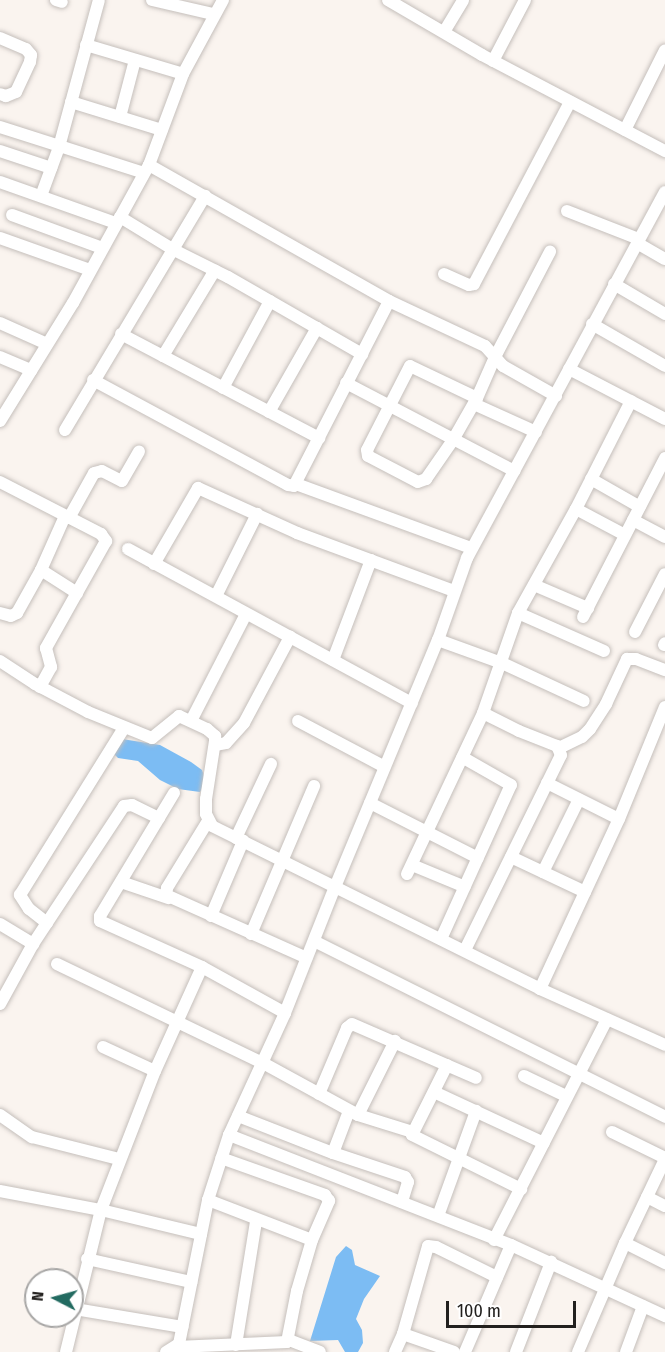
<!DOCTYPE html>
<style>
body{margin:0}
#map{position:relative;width:665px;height:1352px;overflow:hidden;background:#faf4ef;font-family:"Fira Sans Condensed",sans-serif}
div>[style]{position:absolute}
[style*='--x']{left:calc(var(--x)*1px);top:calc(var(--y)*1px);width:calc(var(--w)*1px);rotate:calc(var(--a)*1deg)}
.water>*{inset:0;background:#7cbcf3}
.roads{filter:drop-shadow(0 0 2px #c5bfbb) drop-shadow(0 0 2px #c5bfbb)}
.minor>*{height:12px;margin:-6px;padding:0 6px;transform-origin:6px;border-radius:6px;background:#fff}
span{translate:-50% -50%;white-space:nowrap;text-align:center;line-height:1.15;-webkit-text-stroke:4.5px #fff;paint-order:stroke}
.north{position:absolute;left:24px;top:1268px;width:60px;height:60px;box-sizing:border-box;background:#fff;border:2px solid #a7a6a5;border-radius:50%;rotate:276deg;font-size:16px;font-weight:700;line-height:24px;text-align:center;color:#22201e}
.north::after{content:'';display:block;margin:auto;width:21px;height:27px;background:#236b61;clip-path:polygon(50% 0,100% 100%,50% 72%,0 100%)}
.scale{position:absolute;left:446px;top:1301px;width:130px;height:27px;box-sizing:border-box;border:3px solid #22201e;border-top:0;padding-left:8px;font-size:18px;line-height:21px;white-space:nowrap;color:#22201e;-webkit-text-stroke:4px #fff;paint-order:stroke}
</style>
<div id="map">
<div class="water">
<i style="clip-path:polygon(122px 739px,160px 745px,191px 762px,202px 770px,206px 781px,200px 792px,178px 789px,160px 780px,138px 761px,118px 758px,114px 754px)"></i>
<i style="clip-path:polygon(346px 1246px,352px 1250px,355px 1265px,380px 1276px,364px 1299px,356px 1319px,362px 1330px,363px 1343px,358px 1352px,345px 1352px,338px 1340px,310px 1341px,336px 1257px)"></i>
</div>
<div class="roads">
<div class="minor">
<i style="--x:56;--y:0;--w:6;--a:18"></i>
<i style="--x:152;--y:0;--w:63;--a:12.9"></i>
<i style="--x:388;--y:0;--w:109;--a:30.3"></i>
<i style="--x:482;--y:55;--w:207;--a:27.7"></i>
<i style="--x:444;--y:32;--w:37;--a:-59"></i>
<i style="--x:0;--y:38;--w:28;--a:23"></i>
<i style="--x:26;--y:49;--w:8;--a:50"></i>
<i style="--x:31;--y:55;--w:7;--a:98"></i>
<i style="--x:30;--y:62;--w:33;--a:115"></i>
<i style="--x:16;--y:92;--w:11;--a:158"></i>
<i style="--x:6;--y:96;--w:6;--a:-162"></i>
<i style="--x:86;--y:45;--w:101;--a:16.6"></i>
<i style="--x:493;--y:61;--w:69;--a:-62.3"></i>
<i style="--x:71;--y:102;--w:95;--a:17.1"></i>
<i style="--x:120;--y:117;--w:59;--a:-75.3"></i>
<i style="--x:0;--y:127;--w:151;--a:17.7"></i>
<i style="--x:625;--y:130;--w:89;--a:-63.4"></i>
<i style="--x:0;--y:151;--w:54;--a:18.4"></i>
<i style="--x:149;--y:165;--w:276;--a:29.5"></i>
<i style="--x:389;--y:301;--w:106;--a:25.1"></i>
<i style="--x:485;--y:346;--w:27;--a:48"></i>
<i style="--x:503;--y:366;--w:61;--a:29.5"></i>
<i style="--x:0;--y:182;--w:123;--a:19.5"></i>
<i style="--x:41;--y:196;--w:52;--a:-69.8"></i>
<i style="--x:59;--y:147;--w:152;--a:-74.8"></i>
<i style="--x:567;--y:211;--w:77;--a:21.3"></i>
<i style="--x:12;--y:215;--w:96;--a:20.1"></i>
<i style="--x:120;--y:217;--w:63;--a:31.4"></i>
<i style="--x:174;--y:250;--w:60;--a:26.6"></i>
<i style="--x:228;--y:277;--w:155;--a:29.9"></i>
<i style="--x:0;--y:238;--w:96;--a:19.6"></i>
<i style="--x:637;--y:243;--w:32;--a:30"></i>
<i style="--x:444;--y:274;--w:27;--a:24"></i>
<i style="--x:469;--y:285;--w:5;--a:-11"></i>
<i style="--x:474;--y:284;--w:206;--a:-62.2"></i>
<i style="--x:614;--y:284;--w:59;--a:30.5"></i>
<i style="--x:0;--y:323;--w:51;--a:24.1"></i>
<i style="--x:592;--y:324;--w:84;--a:29.9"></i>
<i style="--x:121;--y:334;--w:224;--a:27.7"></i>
<i style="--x:163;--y:356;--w:100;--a:-58.8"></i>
<i style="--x:0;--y:357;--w:34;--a:23"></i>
<i style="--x:569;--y:369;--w:108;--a:27.5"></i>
<i style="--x:93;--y:380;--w:221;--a:28.3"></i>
<i style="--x:288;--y:485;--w:6;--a:9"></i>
<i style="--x:294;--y:486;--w:208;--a:-62.8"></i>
<i style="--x:346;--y:383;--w:190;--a:27.6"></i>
<i style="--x:223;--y:388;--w:99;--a:-61.6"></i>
<i style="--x:477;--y:398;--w:74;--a:-154.5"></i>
<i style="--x:410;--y:366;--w:94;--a:117.1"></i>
<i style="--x:367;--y:450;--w:6;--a:81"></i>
<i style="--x:368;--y:456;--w:56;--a:27.5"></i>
<i style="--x:418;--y:482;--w:9;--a:-21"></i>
<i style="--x:426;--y:479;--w:47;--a:-55.3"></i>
<i style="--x:453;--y:440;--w:48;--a:-60.3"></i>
<i style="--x:477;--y:398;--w:45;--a:-66.3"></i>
<i style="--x:495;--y:357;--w:119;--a:-62.4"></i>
<i style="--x:474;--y:404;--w:68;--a:24.3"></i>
<i style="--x:269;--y:412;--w:97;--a:-60.3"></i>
<i style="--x:0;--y:421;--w:139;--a:-58.3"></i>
<i style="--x:73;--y:303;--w:158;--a:-61.2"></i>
<i style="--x:149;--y:165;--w:97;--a:-69.5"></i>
<i style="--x:183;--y:74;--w:84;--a:-61.6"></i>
<i style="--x:65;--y:430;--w:273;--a:-59.1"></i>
<i style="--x:591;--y:479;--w:56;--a:29.7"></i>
<i style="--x:0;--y:482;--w:114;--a:27.2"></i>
<i style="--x:101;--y:534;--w:9;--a:54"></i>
<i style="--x:106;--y:541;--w:123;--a:119.3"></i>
<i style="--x:46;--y:648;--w:20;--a:75"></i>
<i style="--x:51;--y:667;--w:23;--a:119"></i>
<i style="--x:296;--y:484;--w:186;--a:20.1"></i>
<i style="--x:576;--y:509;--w:55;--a:28"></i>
<i style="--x:69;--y:518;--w:51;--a:-60.9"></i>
<i style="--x:94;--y:473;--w:8;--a:-14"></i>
<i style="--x:102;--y:471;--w:22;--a:27"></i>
<i style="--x:122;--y:481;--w:34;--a:-60"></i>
<i style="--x:633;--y:520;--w:36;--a:28"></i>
<i style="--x:128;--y:549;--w:323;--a:28.5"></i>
<i style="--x:154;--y:564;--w:88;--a:-59.9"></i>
<i style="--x:198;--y:488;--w:109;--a:24.4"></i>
<i style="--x:297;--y:533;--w:167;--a:20.3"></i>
<i style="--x:41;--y:570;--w:43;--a:32.6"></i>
<i style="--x:534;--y:585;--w:59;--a:23.1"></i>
<i style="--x:216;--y:596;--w:92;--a:-63.4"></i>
<i style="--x:0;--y:613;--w:11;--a:15"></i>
<i style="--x:11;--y:616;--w:7;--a:-27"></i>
<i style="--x:17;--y:613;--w:49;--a:-60.8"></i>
<i style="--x:41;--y:570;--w:59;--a:-66"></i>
<i style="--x:518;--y:613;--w:94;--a:23.8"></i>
<i style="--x:583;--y:617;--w:179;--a:-62.7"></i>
<i style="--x:635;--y:632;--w:65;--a:-62.7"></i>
<i style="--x:438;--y:640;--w:68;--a:19.8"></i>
<i style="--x:502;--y:663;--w:90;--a:24.9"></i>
<i style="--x:664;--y:645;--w:2;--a:-63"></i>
<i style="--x:333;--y:660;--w:107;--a:-69.2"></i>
<i style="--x:0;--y:661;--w:42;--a:33.3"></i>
<i style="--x:35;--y:684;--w:60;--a:27.8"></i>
<i style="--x:88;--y:712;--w:69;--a:22.1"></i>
<i style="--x:152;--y:738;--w:35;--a:-39"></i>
<i style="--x:179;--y:716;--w:31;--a:25"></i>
<i style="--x:207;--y:729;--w:11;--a:41"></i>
<i style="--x:215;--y:736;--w:5;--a:90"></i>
<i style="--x:215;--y:741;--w:59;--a:98.8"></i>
<i style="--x:206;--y:799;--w:15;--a:90"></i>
<i style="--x:206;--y:814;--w:13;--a:63"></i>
<i style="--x:212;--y:826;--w:366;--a:26.4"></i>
<i style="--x:540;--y:989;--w:137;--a:24.1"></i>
<i style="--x:191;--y:721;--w:120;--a:-62.8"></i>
<i style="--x:298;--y:721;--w:98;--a:27.9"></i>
<i style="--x:215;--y:745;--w:11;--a:-10"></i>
<i style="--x:226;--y:743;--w:27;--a:-48"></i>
<i style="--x:244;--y:723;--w:98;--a:-61.9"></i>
<i style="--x:559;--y:748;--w:25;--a:-26"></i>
<i style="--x:582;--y:737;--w:11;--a:-45"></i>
<i style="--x:590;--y:729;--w:30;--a:-57"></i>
<i style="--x:606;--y:704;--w:50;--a:-65"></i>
<i style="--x:627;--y:659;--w:9;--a:0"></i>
<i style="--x:636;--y:659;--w:31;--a:21"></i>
<i style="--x:547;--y:783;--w:80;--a:26.6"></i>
<i style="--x:174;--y:793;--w:144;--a:121"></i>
<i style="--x:100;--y:916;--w:5;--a:90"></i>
<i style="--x:100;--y:921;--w:112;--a:24.3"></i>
<i style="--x:202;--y:967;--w:95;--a:29"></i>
<i style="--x:370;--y:803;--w:121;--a:27"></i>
<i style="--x:208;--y:821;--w:79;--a:121.5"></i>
<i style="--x:167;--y:888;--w:7;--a:98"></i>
<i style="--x:166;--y:895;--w:154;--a:24.1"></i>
<i style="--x:236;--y:838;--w:82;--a:-64.7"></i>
<i style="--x:511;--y:857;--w:82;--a:25.3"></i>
<i style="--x:412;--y:865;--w:57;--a:22.5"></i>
<i style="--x:543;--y:872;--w:81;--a:-63.7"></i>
<i style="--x:407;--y:874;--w:178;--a:-64.7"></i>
<i style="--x:483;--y:713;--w:106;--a:-70.7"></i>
<i style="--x:518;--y:613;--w:119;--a:-60.9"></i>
<i style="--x:576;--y:509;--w:121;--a:-63"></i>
<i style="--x:121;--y:882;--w:50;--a:18.8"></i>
<i style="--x:211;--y:916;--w:82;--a:-66.9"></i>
<i style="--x:47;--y:923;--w:23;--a:-142"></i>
<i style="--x:29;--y:909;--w:17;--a:-123"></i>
<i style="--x:20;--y:895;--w:197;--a:-58.1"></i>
<i style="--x:0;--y:924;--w:39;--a:31"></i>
<i style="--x:251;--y:934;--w:161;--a:-66.9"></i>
<i style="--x:441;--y:939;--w:169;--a:-65.6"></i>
<i style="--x:511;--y:785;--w:56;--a:-150.3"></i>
<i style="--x:314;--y:941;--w:393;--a:26.6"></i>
<i style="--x:465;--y:950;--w:217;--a:-63.8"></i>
<i style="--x:561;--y:755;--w:10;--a:-114"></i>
<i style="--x:557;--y:746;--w:41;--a:-158.5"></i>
<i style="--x:519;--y:731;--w:40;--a:-153.4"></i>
<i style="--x:57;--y:964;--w:229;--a:25.7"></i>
<i style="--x:263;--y:1063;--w:108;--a:28.7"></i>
<i style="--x:358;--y:1115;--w:58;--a:17.2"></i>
<i style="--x:540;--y:989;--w:187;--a:-65.1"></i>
<i style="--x:619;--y:819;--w:121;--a:-67.7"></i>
<i style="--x:0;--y:1004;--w:68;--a:-61.2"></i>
<i style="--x:33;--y:944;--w:165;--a:-56.6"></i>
<i style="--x:124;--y:806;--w:8;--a:-7"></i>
<i style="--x:132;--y:805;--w:30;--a:26"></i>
<i style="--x:103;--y:1047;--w:57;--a:24.8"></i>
<i style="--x:447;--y:1065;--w:78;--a:116.6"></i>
<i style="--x:412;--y:1135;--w:122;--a:26.4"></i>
<i style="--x:524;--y:1076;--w:47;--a:25.5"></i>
<i style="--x:434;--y:1092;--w:121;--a:24.9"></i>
<i style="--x:319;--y:1094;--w:72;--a:-67"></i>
<i style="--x:347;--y:1028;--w:6;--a:-39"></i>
<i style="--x:352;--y:1024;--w:135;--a:23.5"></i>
<i style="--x:0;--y:1115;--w:39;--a:35"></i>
<i style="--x:32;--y:1137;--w:90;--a:14.2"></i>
<i style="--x:358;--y:1115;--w:83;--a:-63.4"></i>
<i style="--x:238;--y:1116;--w:102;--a:21.3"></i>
<i style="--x:333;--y:1153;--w:76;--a:18.4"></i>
<i style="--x:405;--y:1177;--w:6;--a:59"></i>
<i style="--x:408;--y:1182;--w:21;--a:107"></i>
<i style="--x:612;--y:1132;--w:59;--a:26.1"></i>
<i style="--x:229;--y:1135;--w:303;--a:21.3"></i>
<i style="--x:511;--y:1245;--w:170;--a:24.8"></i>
<i style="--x:333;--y:1153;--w:45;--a:-69.1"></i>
<i style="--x:0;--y:1191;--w:103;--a:10.7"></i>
<i style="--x:101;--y:1210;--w:103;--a:13.5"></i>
<i style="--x:647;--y:1197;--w:20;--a:27"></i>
<i style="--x:208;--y:1200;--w:111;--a:21"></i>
<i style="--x:438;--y:1216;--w:112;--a:-70.1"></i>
<i style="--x:494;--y:1240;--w:248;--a:-62.9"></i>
<i style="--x:625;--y:1243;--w:45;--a:26.6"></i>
<i style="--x:87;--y:1259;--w:107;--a:12.5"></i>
<i style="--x:75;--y:1309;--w:109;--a:9.5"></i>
<i style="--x:403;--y:1334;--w:54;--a:19.4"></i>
<i style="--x:289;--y:1340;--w:33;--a:21"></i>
<i style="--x:236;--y:1345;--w:126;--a:-80.8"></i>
<i style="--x:177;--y:1347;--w:110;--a:-2.6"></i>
<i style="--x:287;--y:1342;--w:52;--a:-78.9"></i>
<i style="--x:297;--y:1291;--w:53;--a:-73.6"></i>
<i style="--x:312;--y:1240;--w:43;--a:-66.4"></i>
<i style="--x:329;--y:1201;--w:7;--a:-124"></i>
<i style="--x:325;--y:1195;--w:110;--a:-160.4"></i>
<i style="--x:66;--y:1352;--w:146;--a:-76.2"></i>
<i style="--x:101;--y:1210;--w:149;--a:-68.8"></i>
<i style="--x:155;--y:1071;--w:114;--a:-65.7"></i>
<i style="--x:166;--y:1352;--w:15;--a:-32"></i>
<i style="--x:179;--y:1344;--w:147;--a:-78.6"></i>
<i style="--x:208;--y:1200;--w:68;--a:-72.1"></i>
<i style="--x:229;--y:1135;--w:134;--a:-65.3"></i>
<i style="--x:285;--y:1013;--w:136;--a:-68.4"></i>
<i style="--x:335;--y:887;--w:268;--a:-67.4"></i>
<i style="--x:438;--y:640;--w:87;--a:-70.5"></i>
<i style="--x:467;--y:558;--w:416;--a:-61.6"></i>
<i style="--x:395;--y:1352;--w:20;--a:-66"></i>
<i style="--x:403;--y:1334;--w:91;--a:-74.1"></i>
<i style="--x:428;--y:1246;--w:8;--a:7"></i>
<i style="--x:436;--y:1247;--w:68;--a:26.2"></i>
<i style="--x:465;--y:1352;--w:116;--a:-66.7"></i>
<i style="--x:516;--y:1352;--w:97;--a:-68.7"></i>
<i style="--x:578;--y:1352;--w:119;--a:-66.7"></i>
<i style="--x:625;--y:1243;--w:93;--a:-64.5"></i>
<i style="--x:626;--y:1352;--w:49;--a:-69.7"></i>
</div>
</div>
<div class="north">N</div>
<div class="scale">100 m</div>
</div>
